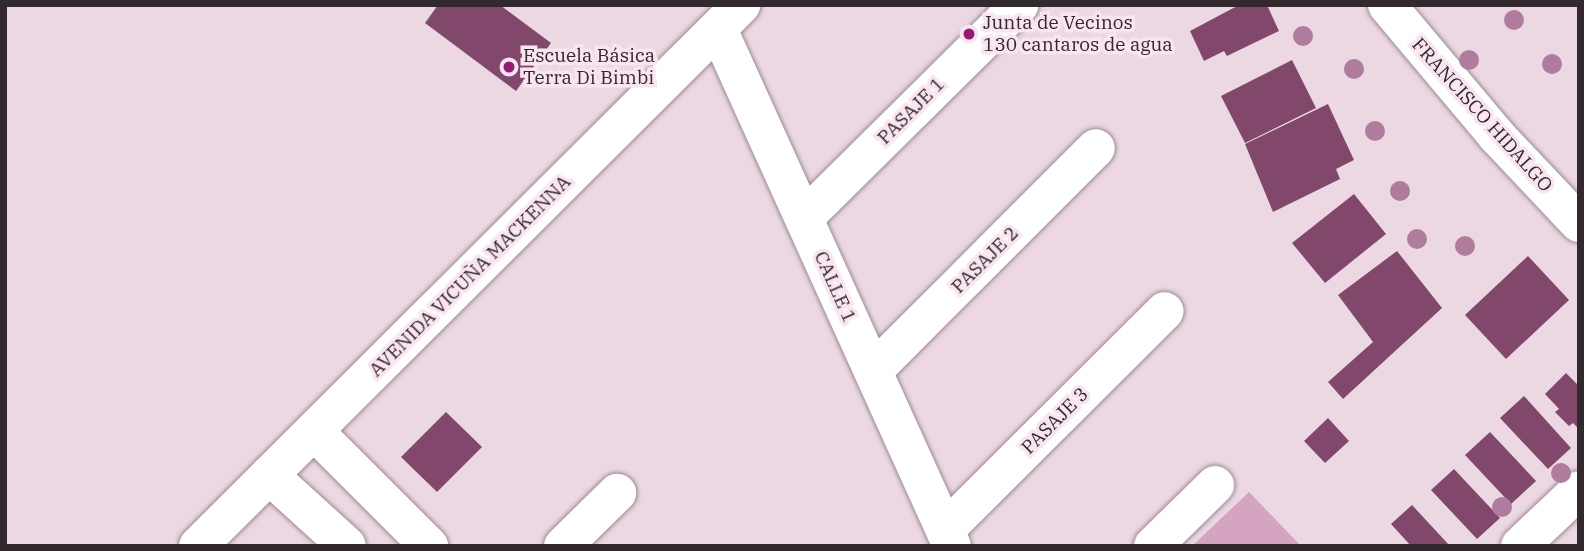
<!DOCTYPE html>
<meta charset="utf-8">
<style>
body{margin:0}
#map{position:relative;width:1584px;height:551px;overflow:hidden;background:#ecd8e3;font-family:"IBM Plex Serif",serif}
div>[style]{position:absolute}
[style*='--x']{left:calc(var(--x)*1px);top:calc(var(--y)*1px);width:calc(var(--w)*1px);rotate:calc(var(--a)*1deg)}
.green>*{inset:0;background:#d4a4c0}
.building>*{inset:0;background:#81486c}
.roads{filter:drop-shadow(0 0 2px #9c8a94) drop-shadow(0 0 2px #9c8a94)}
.street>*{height:38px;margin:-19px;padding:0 19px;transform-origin:19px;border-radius:19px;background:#fff}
.primary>*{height:38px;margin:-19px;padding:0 19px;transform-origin:19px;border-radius:19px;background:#fff}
.trees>*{width:20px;height:20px;margin:-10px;border-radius:50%;background:#af7c9d}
.dots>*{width:19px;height:19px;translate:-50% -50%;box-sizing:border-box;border:4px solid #f9e5f0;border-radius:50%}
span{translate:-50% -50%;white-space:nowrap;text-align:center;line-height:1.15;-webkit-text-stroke:7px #f9e5f0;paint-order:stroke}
.poi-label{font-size:19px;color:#31292e}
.left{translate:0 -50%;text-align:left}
.street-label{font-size:19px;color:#31292e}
.frame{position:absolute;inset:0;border:7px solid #31292e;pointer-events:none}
</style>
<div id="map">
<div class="green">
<i style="clip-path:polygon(1249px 492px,1301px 546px,1192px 546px)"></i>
</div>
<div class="building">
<i style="clip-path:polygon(438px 5px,500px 5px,551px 43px,516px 91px,425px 23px)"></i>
<i style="clip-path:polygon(1239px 5px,1267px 5px,1279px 31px,1227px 56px,1224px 51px,1204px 61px,1190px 31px)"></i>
<i style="clip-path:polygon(1292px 60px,1316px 108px,1245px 143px,1221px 96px)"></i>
<i style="clip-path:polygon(1328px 104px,1354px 160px,1336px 169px,1340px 179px,1273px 212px,1245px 144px)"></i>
<i style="clip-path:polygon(1354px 194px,1386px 234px,1325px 283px,1292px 243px)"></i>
<i style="clip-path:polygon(1397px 251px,1442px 308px,1343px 399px,1328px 382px,1373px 342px,1338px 295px)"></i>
<i style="clip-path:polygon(1528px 256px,1569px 300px,1506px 359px,1465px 315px)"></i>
<i style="clip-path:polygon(1566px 373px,1579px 386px,1579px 429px,1573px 423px,1569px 426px,1555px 412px,1559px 409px,1545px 394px)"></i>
<i style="clip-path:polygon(1524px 396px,1571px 448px,1548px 469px,1500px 418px)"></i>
<i style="clip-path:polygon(446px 412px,482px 447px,437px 492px,401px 457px)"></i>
<i style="clip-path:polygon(1328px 418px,1349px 441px,1325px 463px,1304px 441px)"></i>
<i style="clip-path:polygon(1490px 432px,1536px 481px,1511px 504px,1465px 455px)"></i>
<i style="clip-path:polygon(1454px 469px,1500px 518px,1477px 539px,1431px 490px)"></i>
<i style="clip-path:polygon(1412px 505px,1450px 546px,1411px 546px,1391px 524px)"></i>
</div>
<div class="roads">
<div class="street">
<i style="--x:1387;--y:5;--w:170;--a:50"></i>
<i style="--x:1496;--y:135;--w:121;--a:46.7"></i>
<i style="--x:718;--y:29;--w:567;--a:65.65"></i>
<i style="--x:804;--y:218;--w:303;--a:-44.7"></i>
<i style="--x:873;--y:371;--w:315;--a:-45"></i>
<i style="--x:314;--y:431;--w:163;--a:45"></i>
<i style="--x:269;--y:475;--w:105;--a:42.3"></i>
<i style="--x:945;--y:530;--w:310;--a:-44.9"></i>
<i style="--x:563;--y:546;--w:76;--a:-44.5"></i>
<i style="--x:1153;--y:546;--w:87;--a:-44.5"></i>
<i style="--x:1520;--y:546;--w:81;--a:-43.5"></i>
</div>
<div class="primary">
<i style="--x:198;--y:546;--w:767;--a:-44.89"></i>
</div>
</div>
<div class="trees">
<i style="left:1514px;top:20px"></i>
<i style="left:1303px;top:36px"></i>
<i style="left:1469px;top:60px"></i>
<i style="left:1552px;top:64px"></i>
<i style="left:1354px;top:69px"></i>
<i style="left:1375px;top:131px"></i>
<i style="left:1400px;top:191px"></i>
<i style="left:1417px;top:239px"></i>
<i style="left:1465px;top:246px"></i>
<i style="left:1561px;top:473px"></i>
<i style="left:1502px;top:507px"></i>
</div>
<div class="dots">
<i style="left:969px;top:34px;background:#961972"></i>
<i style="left:509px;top:67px;background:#961972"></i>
</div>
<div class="poi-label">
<span class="left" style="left:983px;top:34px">Junta de Vecinos<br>130 cantaros de agua</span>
<span class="left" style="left:523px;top:67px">Escuela Básica<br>Terra Di Bimbi</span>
</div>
<div class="street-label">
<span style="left:911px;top:111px;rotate:-45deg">PASAJE 1</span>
<span style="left:1482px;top:115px;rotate:48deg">FRANCISCO HIDALGO</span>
<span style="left:985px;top:260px;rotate:-45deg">PASAJE 2</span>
<span style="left:470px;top:276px;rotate:-45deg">AVENIDA VICUÑA MACKENNA</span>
<span style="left:835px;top:287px;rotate:66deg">CALLE 1</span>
<span style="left:1055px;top:421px;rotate:-45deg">PASAJE 3</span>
</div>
<div class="frame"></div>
</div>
